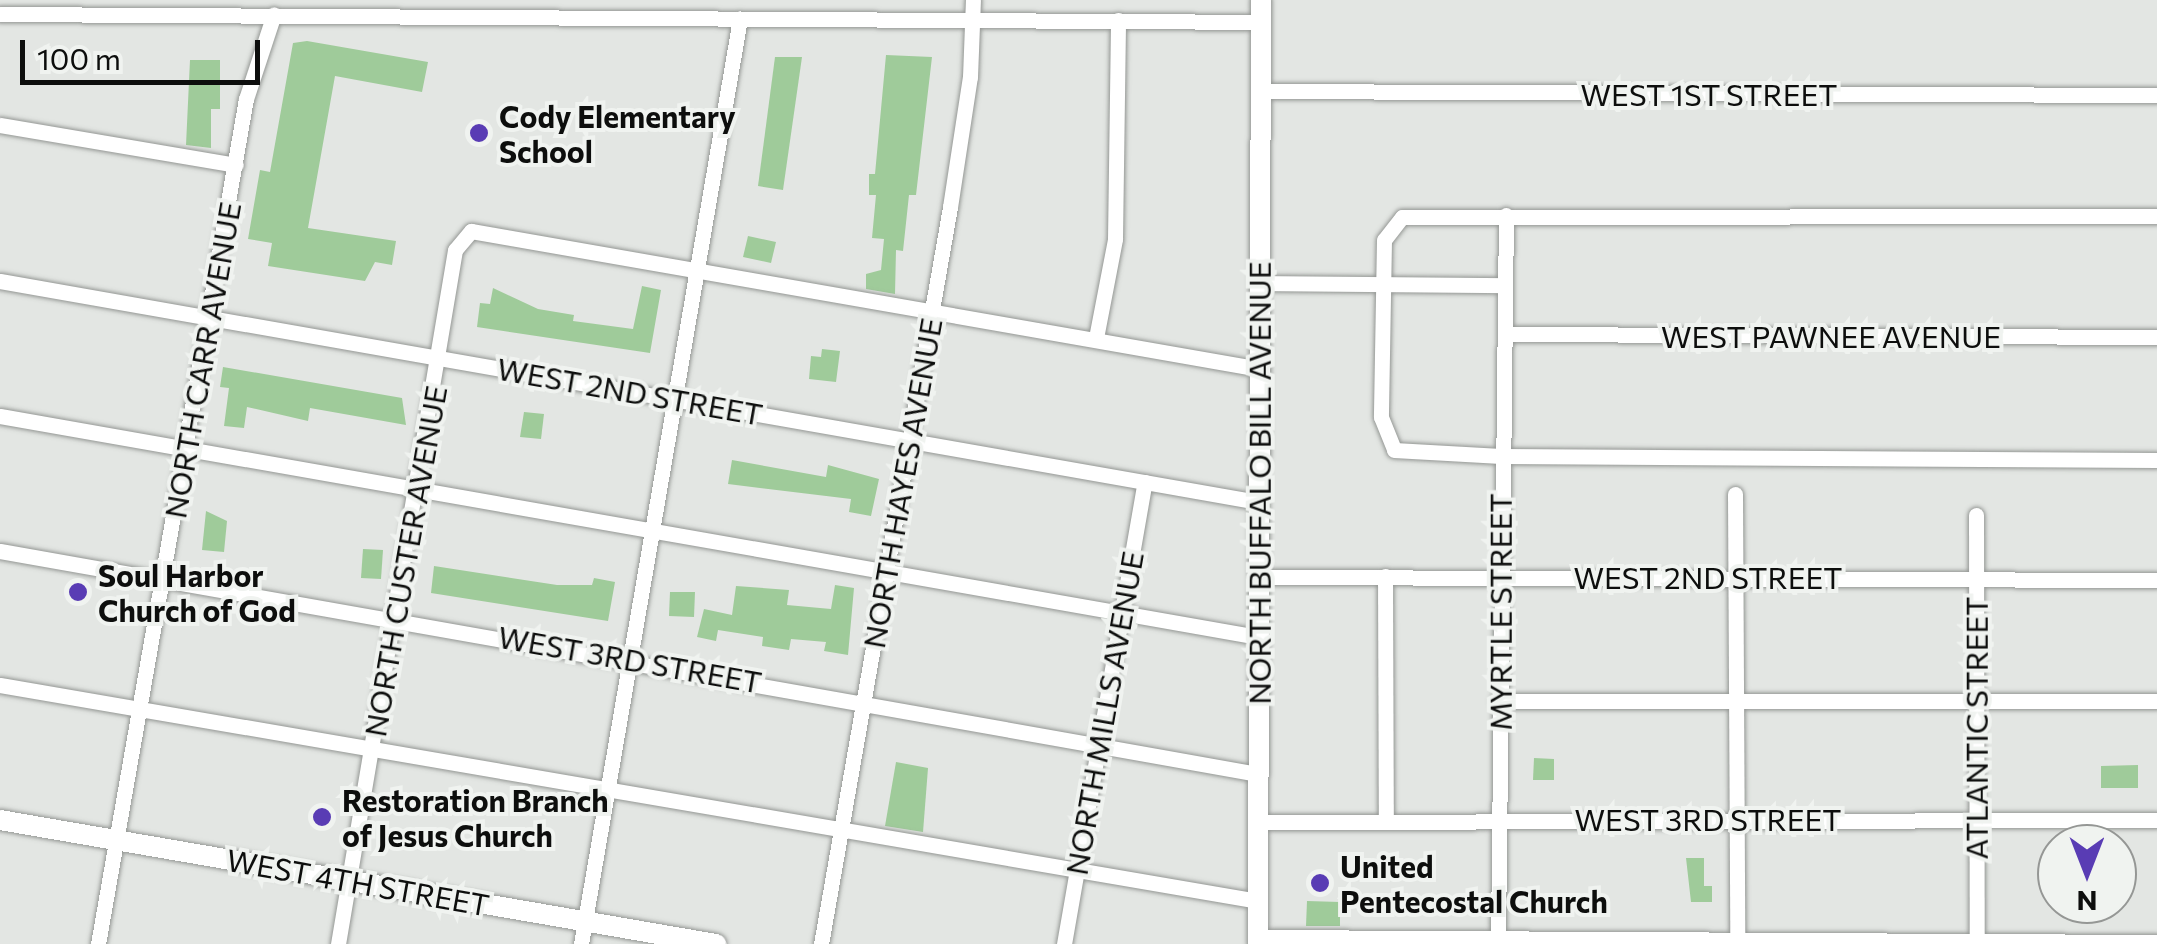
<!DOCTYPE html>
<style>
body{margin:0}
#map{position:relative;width:2157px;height:944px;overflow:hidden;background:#e3e6e3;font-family:Commissioner,sans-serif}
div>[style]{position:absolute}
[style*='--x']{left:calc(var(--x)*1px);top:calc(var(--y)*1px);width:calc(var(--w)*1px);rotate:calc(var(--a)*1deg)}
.building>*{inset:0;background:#9fcb9a}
.roads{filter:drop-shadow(0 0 2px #949794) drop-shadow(0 0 2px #949794)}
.minor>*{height:15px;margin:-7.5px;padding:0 7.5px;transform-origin:7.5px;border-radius:7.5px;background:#fff}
.major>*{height:20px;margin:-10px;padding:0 10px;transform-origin:10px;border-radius:10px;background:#fff}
.dots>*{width:28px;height:28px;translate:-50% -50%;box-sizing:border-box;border:5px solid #f0f3f0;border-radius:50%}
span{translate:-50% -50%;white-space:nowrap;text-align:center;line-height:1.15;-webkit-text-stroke:8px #f0f3f0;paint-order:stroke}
.street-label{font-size:30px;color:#0d0e0d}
.poi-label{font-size:30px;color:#0d0e0d;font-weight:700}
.left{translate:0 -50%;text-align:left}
.north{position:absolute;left:2037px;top:824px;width:100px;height:100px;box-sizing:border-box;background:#f0f3f0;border:2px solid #959795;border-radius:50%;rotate:180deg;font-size:28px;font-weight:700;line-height:40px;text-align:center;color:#0d0e0d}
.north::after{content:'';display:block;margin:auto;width:35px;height:45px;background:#593cb4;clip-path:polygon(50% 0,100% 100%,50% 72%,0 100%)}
.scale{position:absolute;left:20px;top:40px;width:240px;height:45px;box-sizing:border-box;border:5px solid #0d0e0d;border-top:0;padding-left:12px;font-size:30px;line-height:35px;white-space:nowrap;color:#0d0e0d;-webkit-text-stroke:8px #f0f3f0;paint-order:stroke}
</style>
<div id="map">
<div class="building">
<i style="clip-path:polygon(307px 41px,428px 62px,422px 92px,335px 76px,308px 228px,396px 241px,392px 265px,375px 262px,365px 281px,268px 266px,272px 243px,248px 239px,260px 170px,270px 172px,293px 43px)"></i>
<i style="clip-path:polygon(886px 55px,932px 57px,916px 195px,909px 195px,903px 251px,896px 250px,895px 294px,866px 289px,866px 274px,881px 270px,884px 239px,872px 238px,876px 195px,869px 195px,869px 174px,875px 174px)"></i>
<i style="clip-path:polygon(775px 57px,802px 57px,783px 190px,758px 186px)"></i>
<i style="clip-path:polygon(190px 60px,220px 60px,220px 109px,211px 109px,211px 148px,186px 145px)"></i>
<i style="clip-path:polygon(748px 236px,776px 242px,771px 263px,743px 257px)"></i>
<i style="clip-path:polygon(642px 286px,661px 290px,650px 353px,477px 327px,480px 303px,490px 304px,493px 288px,538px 309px,574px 315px,573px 321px,633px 329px)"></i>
<i style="clip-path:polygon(822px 349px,840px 351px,836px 382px,809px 379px,811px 356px,821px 357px)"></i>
<i style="clip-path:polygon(223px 367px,402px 398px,406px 425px,310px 408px,308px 421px,247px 407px,244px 428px,224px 426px,229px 388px,220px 387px)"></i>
<i style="clip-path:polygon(524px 412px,544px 414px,541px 439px,520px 437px)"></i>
<i style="clip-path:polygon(732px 460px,826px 477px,828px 465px,879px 479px,871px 516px,849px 512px,851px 499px,728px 484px)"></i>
<i style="clip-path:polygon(206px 511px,227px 521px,224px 552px,202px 550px)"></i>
<i style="clip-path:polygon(363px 549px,383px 550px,381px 579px,361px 578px)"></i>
<i style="clip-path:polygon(434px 566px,557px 585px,592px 585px,594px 578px,615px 582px,608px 621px,431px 593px)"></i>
<i style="clip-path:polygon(835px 585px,854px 588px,848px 655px,824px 651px,826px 642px,791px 639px,789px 650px,762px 646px,763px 637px,718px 630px,716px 641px,697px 637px,704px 609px,732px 615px,736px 586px,789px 590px,787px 605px,831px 609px)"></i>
<i style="clip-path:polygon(670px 592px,695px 592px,694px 617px,669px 616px)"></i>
<i style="clip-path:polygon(1534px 758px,1554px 759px,1554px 780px,1533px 780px)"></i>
<i style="clip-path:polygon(896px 762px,928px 768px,923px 832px,885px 826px)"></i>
<i style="clip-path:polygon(2138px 765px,2138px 788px,2101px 788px,2101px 766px)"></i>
<i style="clip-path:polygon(1686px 858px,1704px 858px,1704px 886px,1712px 886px,1712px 902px,1691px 902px)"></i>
<i style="clip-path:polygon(1307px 901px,1340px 902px,1340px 926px,1306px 926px)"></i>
</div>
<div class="roads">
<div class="minor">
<i style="--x:0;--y:14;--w:1261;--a:0.36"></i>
<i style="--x:1261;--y:91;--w:896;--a:0.26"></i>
<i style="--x:0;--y:125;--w:239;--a:9.6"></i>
<i style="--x:2157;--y:216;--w:755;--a:179.92"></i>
<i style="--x:1402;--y:217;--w:29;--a:128"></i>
<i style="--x:1384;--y:240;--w:177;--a:91"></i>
<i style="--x:1381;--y:417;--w:35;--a:68"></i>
<i style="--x:1394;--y:450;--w:107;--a:3.2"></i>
<i style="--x:1501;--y:456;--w:656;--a:0.35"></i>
<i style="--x:0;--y:281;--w:1278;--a:9.96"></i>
<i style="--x:1260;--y:283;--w:245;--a:0.5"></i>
<i style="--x:1505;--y:334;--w:652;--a:0.26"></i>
<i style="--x:1096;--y:338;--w:101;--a:-79.1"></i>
<i style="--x:1115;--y:239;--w:219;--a:-89.2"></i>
<i style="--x:0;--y:416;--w:1278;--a:9.96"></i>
<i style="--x:1735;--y:494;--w:446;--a:89.7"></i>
<i style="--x:1976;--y:515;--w:426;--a:89.9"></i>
<i style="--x:0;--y:551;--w:1278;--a:10.05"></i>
<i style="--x:1385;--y:576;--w:244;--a:89.8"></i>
<i style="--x:1259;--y:577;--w:898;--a:0.19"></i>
<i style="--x:0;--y:685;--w:1276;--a:9.74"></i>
<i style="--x:1498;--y:701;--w:659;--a:0"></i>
<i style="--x:1258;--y:822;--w:899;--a:-0.13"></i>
<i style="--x:1258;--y:937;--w:899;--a:0.32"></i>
<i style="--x:1498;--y:939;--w:724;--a:-89.37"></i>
<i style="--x:98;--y:944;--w:858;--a:-80.07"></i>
<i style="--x:246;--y:99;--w:89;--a:-71.8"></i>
<i style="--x:338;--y:944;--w:704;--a:-80.43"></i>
<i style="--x:455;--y:250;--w:25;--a:-50"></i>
<i style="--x:471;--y:231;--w:801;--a:9.92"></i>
<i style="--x:581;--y:944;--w:939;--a:-80.25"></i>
<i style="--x:821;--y:944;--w:748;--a:-80.07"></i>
<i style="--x:950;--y:207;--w:132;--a:-81.3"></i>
<i style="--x:970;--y:77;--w:77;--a:-87.8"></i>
<i style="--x:1064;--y:944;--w:469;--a:-80.1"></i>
</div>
<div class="major">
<i style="--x:0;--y:820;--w:727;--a:9.83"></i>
<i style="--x:1258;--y:944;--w:944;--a:-89.82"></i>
</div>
</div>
<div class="dots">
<i style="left:479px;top:133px;background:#593cb4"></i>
<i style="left:78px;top:592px;background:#593cb4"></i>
<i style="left:322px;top:817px;background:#593cb4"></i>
<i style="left:1320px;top:883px;background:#593cb4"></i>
</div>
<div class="street-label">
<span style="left:1709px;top:94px">WEST 1ST STREET</span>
<span style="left:1831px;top:336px">WEST PAWNEE AVENUE</span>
<span style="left:202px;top:360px;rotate:-80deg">NORTH CARR AVENUE</span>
<span style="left:630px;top:391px;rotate:10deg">WEST 2ND STREET</span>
<span style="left:902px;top:483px;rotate:-80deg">NORTH HAYES AVENUE</span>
<span style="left:1259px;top:483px;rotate:-90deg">NORTH BUFFALO BILL AVENUE</span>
<span style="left:405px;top:561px;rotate:-80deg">NORTH CUSTER AVENUE</span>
<span style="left:1708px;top:577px">WEST 2ND STREET</span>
<span style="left:1500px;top:612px;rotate:-90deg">MYRTLE STREET</span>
<span style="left:630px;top:659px;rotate:10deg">WEST 3RD STREET</span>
<span style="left:1104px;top:713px;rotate:-80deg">NORTH MILLS AVENUE</span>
<span style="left:1976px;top:728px;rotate:-90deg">ATLANTIC STREET</span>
<span style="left:1708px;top:819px">WEST 3RD STREET</span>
<span style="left:358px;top:882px;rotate:10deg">WEST 4TH STREET</span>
</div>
<div class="poi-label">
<span class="left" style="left:499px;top:133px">Cody Elementary<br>School</span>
<span class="left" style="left:98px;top:592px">Soul Harbor<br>Church of God</span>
<span class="left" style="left:342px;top:817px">Restoration Branch<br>of Jesus Church</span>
<span class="left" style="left:1340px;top:883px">United<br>Pentecostal Church</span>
</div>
<div class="north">N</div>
<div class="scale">100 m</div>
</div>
